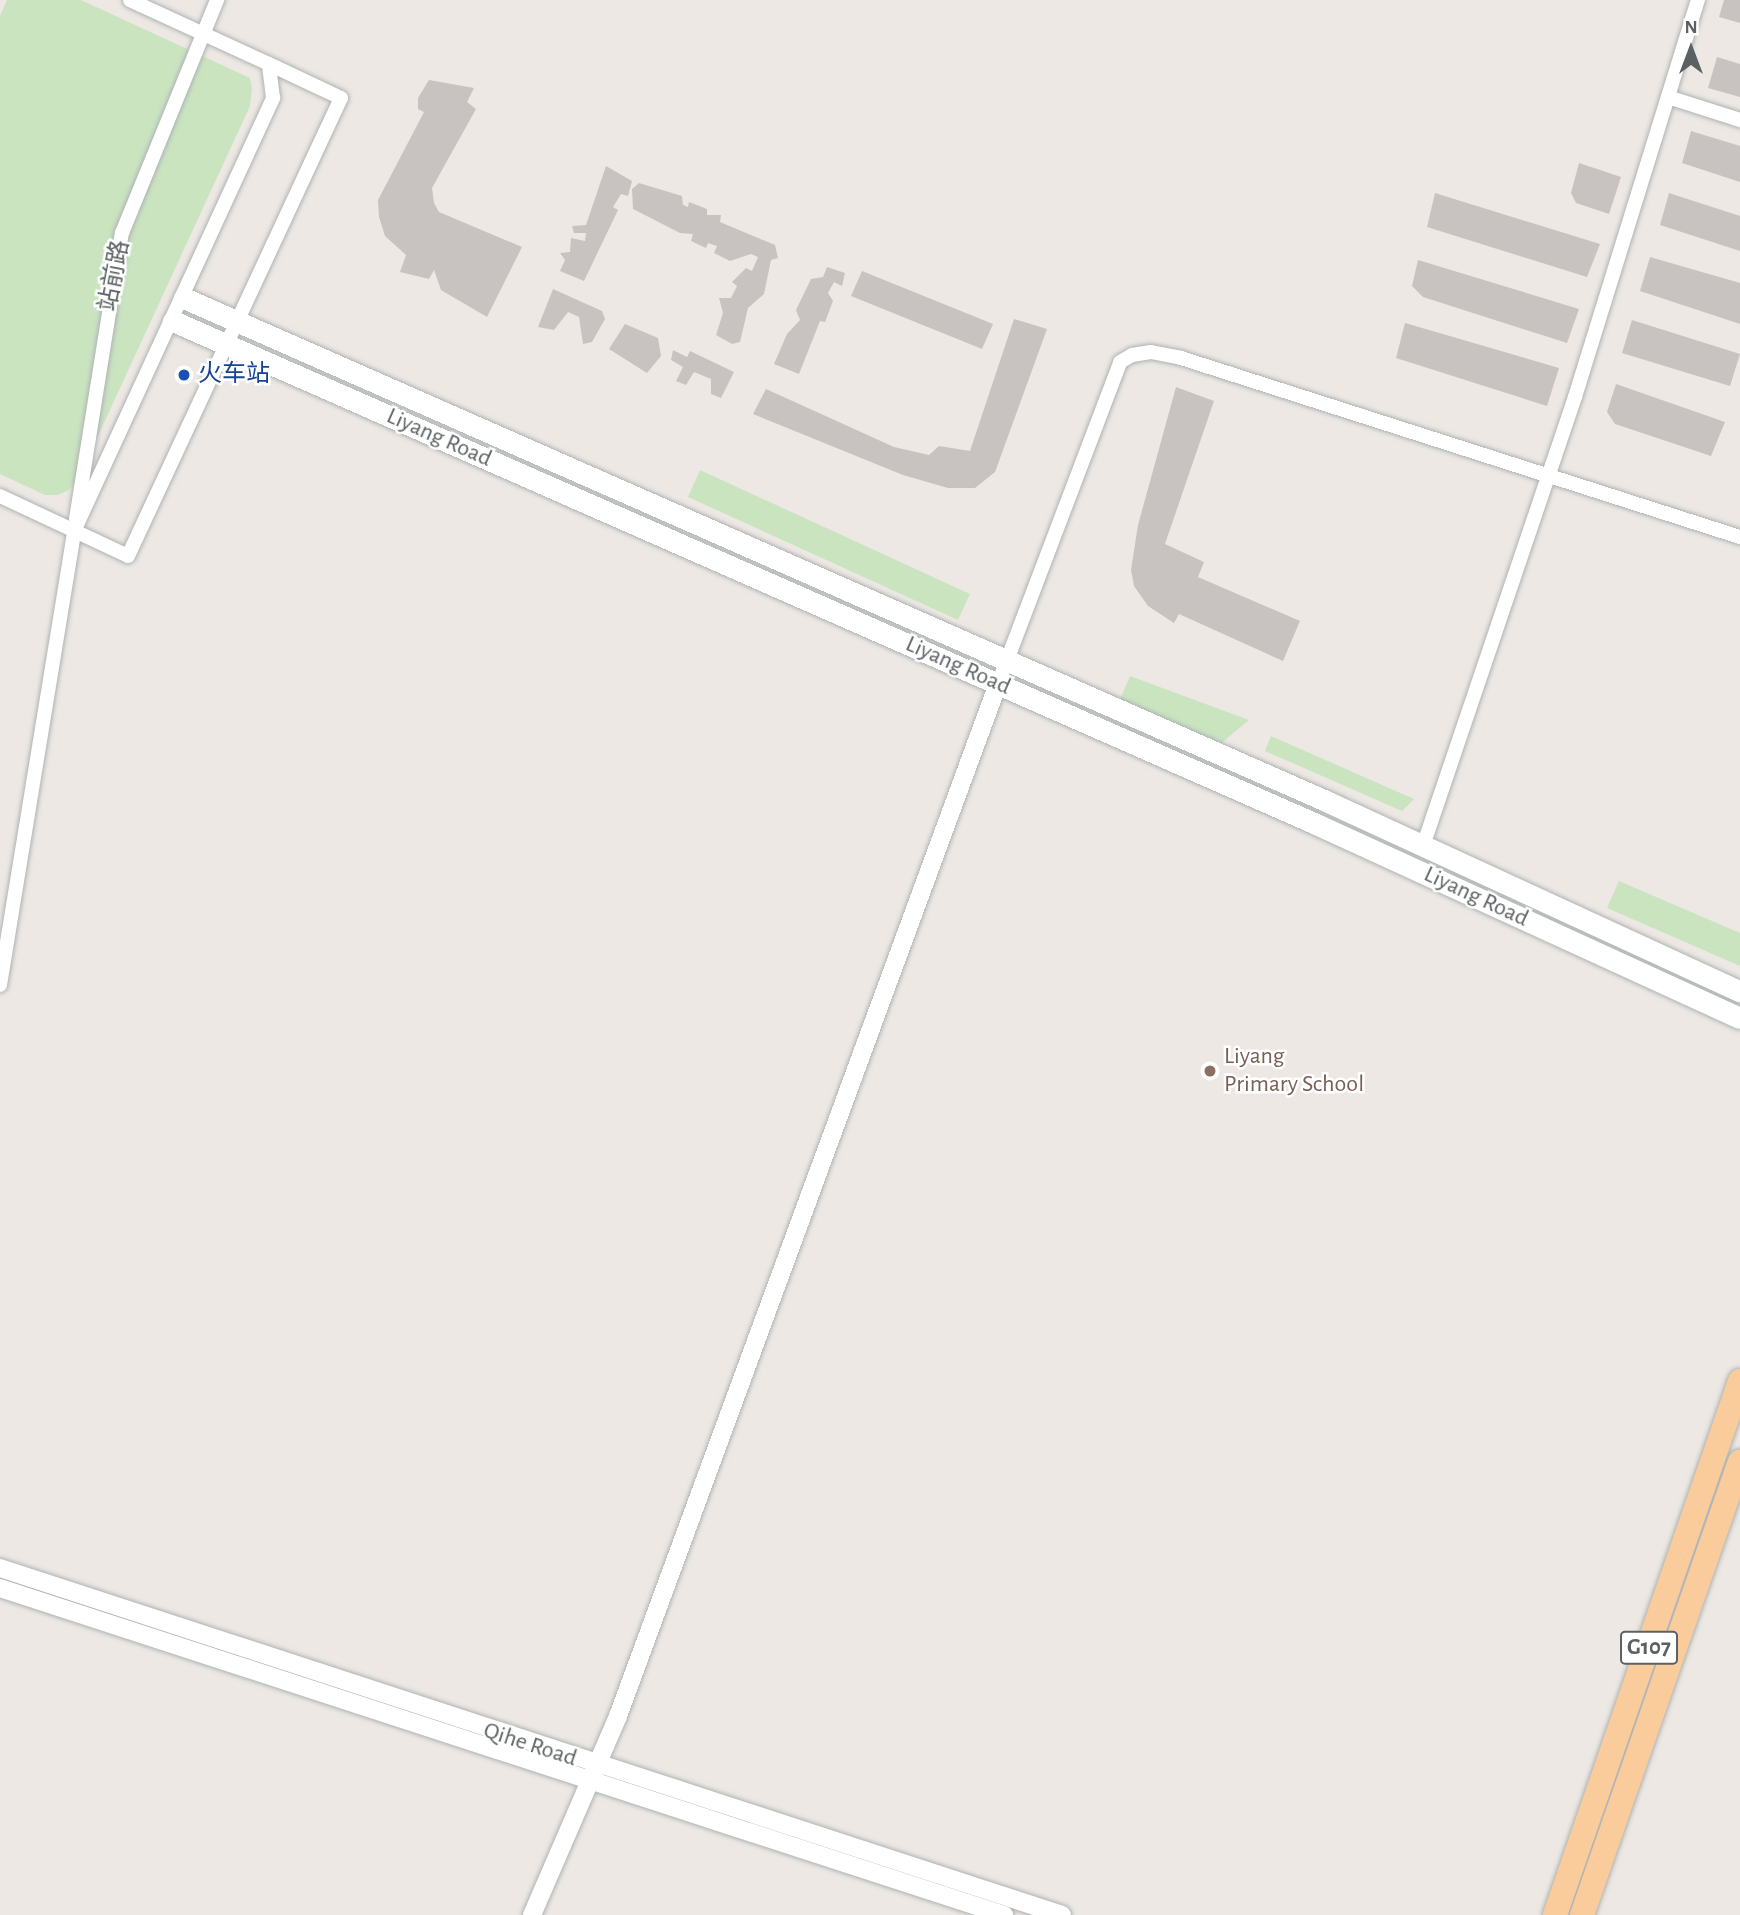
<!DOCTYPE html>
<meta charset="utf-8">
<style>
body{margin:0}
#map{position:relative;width:1740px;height:1915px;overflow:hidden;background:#ede8e3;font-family:"Alegreya Sans","Noto Sans SC",sans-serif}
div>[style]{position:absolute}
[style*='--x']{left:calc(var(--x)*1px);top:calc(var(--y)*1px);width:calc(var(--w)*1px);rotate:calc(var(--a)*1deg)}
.green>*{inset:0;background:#cae4c0}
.building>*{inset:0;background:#c8c3c0}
.roads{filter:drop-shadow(0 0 2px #aeb3b5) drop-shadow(0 0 2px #aeb3b5)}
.minor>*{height:14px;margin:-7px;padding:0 7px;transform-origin:7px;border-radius:7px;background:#fff}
.tertiary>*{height:18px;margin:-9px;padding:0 9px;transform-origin:9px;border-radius:9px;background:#fff}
.secondary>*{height:21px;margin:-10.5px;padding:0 10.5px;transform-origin:10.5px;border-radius:10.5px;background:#fff}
.trunk>*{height:24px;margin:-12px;padding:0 12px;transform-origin:12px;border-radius:12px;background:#facc9c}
.dots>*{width:19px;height:19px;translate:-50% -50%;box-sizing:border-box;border:4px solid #fff;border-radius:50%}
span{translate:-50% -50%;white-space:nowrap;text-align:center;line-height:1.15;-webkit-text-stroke:5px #fff;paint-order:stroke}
.shield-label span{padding:2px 5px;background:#fff;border:2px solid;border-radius:5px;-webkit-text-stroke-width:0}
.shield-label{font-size:23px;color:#5b6163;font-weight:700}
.street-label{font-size:24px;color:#5b6163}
.transit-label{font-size:24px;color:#164399}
.left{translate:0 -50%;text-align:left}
.education-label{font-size:24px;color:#785e54}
.north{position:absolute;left:1656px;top:14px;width:70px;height:70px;-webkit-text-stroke:5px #fff;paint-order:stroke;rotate:0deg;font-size:19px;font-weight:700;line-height:28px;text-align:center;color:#5b6163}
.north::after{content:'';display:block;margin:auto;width:24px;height:32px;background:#5b6163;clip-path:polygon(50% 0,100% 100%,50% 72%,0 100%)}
</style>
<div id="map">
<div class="green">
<i style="clip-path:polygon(7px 0,81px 0,250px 78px,252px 88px,250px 106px,79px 477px,69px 490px,58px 495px,45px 495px,0 474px,0 16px)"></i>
<i style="clip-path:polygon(700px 470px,970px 594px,958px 620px,688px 497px)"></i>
<i style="clip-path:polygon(1130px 676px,1249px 720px,1218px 746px,1117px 707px)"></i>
<i style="clip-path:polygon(1271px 736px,1414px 799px,1402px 811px,1265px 751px)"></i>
<i style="clip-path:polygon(1619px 881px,1740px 933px,1740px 966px,1607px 908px)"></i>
</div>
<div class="building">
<i style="clip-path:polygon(1724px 0,1740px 0,1740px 23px,1719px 17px)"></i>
<i style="clip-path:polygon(1717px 57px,1740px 64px,1740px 97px,1708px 88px)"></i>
<i style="clip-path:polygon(429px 80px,474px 88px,467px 102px,476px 109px,432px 188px,434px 203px,439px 212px,522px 247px,487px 317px,441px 290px,434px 270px,429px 279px,400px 272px,406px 255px,385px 236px,379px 217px,378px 200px,424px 112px,418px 109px,418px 98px)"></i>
<i style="clip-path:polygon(1691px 131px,1740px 146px,1740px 182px,1682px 163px)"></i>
<i style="clip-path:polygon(1579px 163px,1621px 177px,1609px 214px,1576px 203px,1571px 193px)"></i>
<i style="clip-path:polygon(606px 166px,632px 181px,628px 196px,621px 194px,613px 207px,618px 210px,584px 281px,560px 271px,565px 260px,560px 253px,570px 252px,571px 238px,585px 241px,586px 233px,574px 233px,572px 226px,586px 225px)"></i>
<i style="clip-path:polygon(639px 183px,682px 196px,683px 205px,688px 207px,689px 202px,707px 209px,707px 215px,721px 215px,720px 222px,775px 245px,778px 258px,771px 260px,764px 294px,748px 308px,740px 342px,732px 344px,716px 335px,723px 313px,719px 298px,731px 298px,737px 286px,732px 282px,746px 268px,752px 271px,758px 257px,751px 254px,730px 261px,714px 253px,717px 246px,708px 243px,706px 248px,691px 241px,693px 234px,680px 233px,633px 209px,632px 189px)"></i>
<i style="clip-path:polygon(1435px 193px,1600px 244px,1587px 277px,1427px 227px)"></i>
<i style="clip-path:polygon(1669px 193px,1740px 216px,1740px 251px,1660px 225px)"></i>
<i style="clip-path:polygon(1650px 257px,1740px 283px,1740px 324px,1640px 291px)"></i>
<i style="clip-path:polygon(1418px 260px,1579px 309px,1567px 343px,1423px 297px,1412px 286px)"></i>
<i style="clip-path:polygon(827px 267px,845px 273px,842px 286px,834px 282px,828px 293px,833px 301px,825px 322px,820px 321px,799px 374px,774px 364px,787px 334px,800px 320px,796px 310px,811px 279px,823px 277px)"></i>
<i style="clip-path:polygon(862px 271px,993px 324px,982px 349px,851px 296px)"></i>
<i style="clip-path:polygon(553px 289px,602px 311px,605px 319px,592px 342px,583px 344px,579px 317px,568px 312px,554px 330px,538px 327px)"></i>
<i style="clip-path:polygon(1014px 319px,1047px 329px,995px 472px,975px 488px,948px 488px,903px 475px,753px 414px,766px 389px,894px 447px,929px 455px,939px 446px,970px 451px)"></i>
<i style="clip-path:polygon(1632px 320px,1740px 354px,1730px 386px,1622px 353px)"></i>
<i style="clip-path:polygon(1405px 323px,1559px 368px,1547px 406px,1396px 358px)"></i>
<i style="clip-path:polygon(625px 324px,658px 338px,661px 356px,647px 373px,609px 349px)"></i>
<i style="clip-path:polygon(673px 350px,687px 357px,690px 351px,734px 372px,721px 398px,711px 394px,711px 379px,694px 372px,686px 385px,676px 381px,683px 367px,671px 360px)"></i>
<i style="clip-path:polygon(1616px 384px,1725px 422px,1711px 456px,1615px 424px,1607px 412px)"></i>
<i style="clip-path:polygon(1176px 387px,1214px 401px,1165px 544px,1204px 562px,1198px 577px,1300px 621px,1283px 661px,1179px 614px,1174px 623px,1148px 606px,1134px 586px,1131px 570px,1138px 525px)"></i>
</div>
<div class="roads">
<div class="minor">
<i style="--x:1668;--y:97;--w:76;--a:17.7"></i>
<i style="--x:0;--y:496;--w:141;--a:25.1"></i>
<i style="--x:128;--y:556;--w:505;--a:-65.06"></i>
<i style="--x:341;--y:98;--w:80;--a:-154.7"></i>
<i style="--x:76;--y:519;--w:290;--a:-80.9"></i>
<i style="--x:122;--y:233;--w:252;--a:-67.8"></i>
<i style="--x:998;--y:684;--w:344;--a:-69.2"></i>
<i style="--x:1120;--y:362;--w:14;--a:-30"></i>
<i style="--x:1132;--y:355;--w:19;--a:-9"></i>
<i style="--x:1151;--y:352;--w:31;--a:11"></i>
<i style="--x:1181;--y:358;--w:587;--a:17.76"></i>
<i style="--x:1423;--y:846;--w:474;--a:-71.3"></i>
<i style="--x:1575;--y:397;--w:416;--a:-72.8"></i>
<i style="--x:0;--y:985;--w:460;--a:-80.7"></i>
<i style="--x:74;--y:531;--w:477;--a:-65.3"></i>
<i style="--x:273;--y:98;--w:34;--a:-97"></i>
<i style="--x:269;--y:64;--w:153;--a:-155.3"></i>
</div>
<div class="tertiary">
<i style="--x:0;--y:1568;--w:1117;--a:18.09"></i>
<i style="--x:0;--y:1588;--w:1056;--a:18.04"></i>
<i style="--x:532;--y:1915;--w:217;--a:-66.6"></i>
<i style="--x:618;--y:1716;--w:1100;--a:-69.79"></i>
</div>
<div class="secondary">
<i style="--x:184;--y:298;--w:1248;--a:23.77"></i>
<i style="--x:1326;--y:801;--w:456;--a:24.7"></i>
<i style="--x:173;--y:321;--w:1249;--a:23.75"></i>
<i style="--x:1316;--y:824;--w:466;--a:24.6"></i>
</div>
<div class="trunk">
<i style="--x:1555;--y:1915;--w:565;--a:-70.89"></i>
<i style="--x:1582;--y:1915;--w:480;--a:-70.8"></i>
</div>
</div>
<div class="dots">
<i style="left:184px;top:375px;background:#1a4fb4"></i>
<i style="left:1210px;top:1071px;background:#8d6e63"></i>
</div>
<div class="shield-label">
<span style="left:1649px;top:1648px">G107</span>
</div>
<div class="street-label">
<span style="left:115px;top:276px;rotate:-79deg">站前路</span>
<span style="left:439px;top:438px;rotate:24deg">Liyang Road</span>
<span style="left:958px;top:666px;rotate:24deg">Liyang Road</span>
<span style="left:1476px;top:897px;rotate:25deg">Liyang Road</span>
<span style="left:530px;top:1745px;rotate:18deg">Qihe Road</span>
</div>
<div class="transit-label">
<span class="left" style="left:198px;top:375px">火车站</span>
</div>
<div class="education-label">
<span class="left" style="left:1224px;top:1071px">Liyang<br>Primary School</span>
</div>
<div class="north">N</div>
</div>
